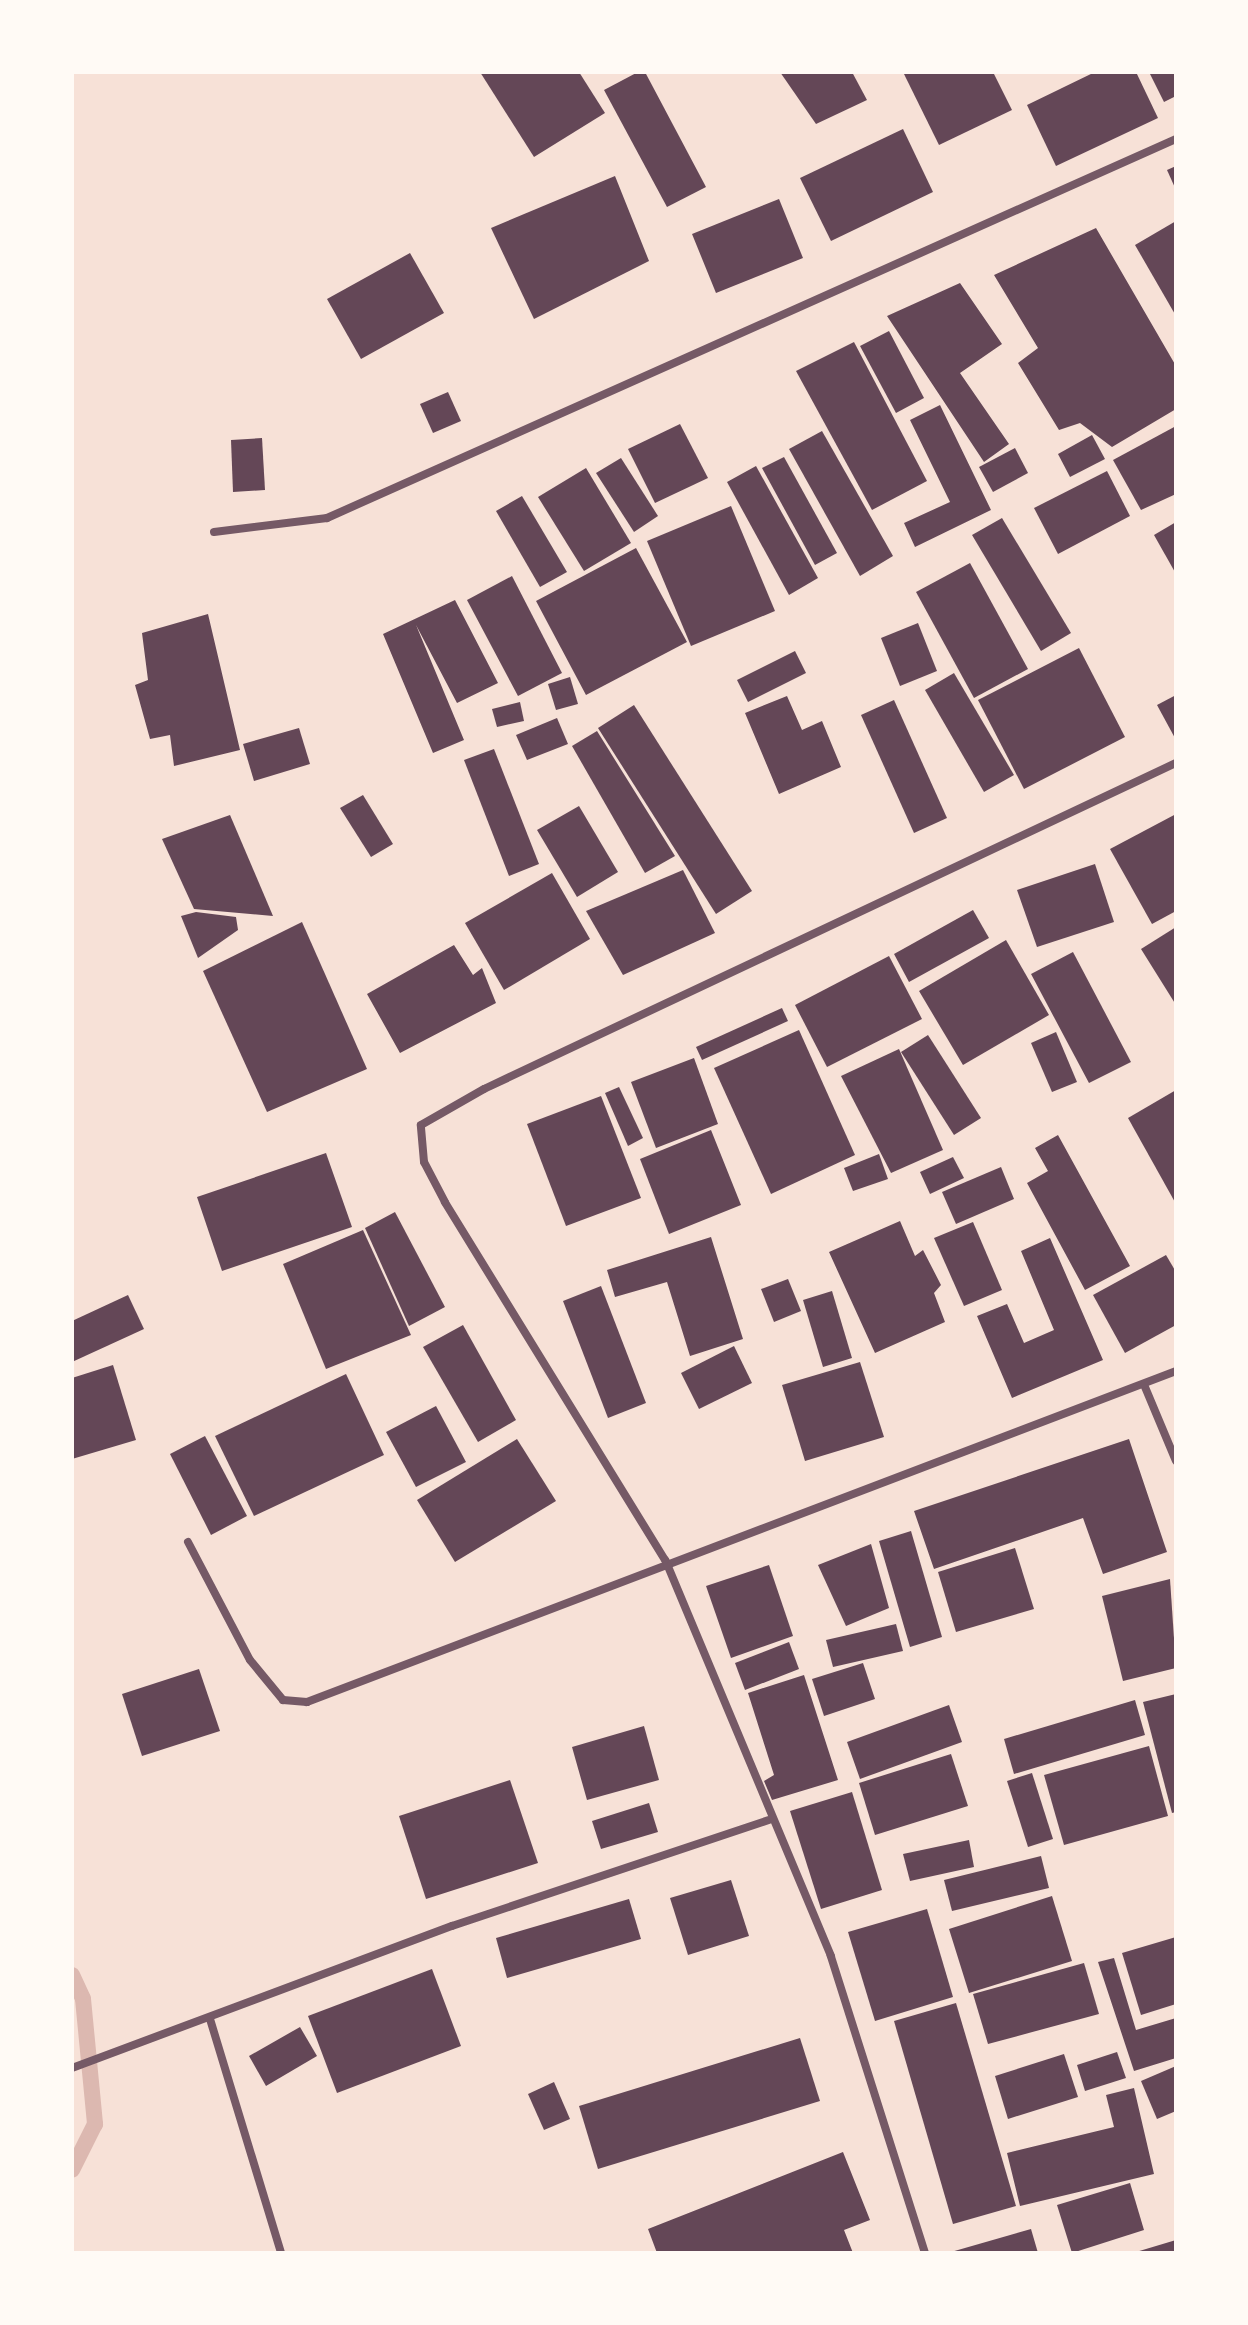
<!DOCTYPE html>
<style>
body{margin:0}
#map{position:relative;width:1248px;height:2325px;overflow:hidden;background:#f7e1d7;font-family:"Alegreya Sans",sans-serif}
div>[style]{position:absolute}
[style*='--x']{left:calc(var(--x)*1px);top:calc(var(--y)*1px);width:calc(var(--w)*1px);rotate:calc(var(--a)*1deg)}
.stream>*{height:16px;margin:-8px;padding:0 8px;transform-origin:8px;border-radius:8px;background:#dcb8b0}
.building>*{inset:0;background:#644757}
.minor>*{height:8px;margin:-4px;padding:0 4px;transform-origin:4px;border-radius:4px;background:#755966}
span{translate:-50% -50%;white-space:nowrap;text-align:center;line-height:1.15;-webkit-text-stroke:6px #fffaf5;paint-order:stroke}
.frame{position:absolute;inset:0;border:74px solid #fffaf5;pointer-events:none}
</style>
<div id="map">
<div class="stream">
<i style="--x:72;--y:1975;--w:26;--a:65"></i>
<i style="--x:83;--y:1999;--w:126;--a:84.5"></i>
<i style="--x:95;--y:2124;--w:51;--a:116.6"></i>
</div>
<div class="building">
<i style="clip-path:polygon(480px 72px,579px 72px,605px 113px,534px 157px)"></i>
<i style="clip-path:polygon(638px 72px,645px 72px,706px 187px,667px 207px,604px 90px)"></i>
<i style="clip-path:polygon(780px 72px,852px 72px,867px 100px,816px 124px)"></i>
<i style="clip-path:polygon(903px 72px,993px 72px,1012px 110px,939px 145px)"></i>
<i style="clip-path:polygon(1095px 72px,1136px 72px,1158px 118px,1056px 166px,1027px 105px)"></i>
<i style="clip-path:polygon(1149px 72px,1176px 72px,1176px 96px,1164px 102px)"></i>
<i style="clip-path:polygon(903px 129px,933px 192px,831px 241px,800px 178px)"></i>
<i style="clip-path:polygon(1176px 166px,1176px 190px,1167px 170px)"></i>
<i style="clip-path:polygon(615px 176px,649px 261px,534px 319px,491px 228px)"></i>
<i style="clip-path:polygon(779px 199px,803px 258px,716px 293px,692px 234px)"></i>
<i style="clip-path:polygon(1176px 221px,1176px 316px,1135px 245px)"></i>
<i style="clip-path:polygon(1096px 228px,1176px 366px,1176px 409px,1112px 447px,1080px 423px,1059px 430px,1018px 363px,1038px 348px,994px 275px)"></i>
<i style="clip-path:polygon(410px 253px,444px 313px,361px 359px,327px 299px)"></i>
<i style="clip-path:polygon(960px 283px,1002px 344px,960px 373px,1009px 444px,984px 462px,887px 316px)"></i>
<i style="clip-path:polygon(889px 331px,924px 398px,896px 413px,860px 346px)"></i>
<i style="clip-path:polygon(854px 342px,927px 481px,872px 510px,796px 371px)"></i>
<i style="clip-path:polygon(448px 392px,461px 421px,433px 433px,420px 404px)"></i>
<i style="clip-path:polygon(940px 405px,991px 510px,915px 547px,904px 523px,950px 502px,910px 420px)"></i>
<i style="clip-path:polygon(680px 424px,708px 478px,655px 503px,628px 449px)"></i>
<i style="clip-path:polygon(1176px 426px,1176px 494px,1141px 510px,1113px 460px)"></i>
<i style="clip-path:polygon(822px 431px,893px 556px,860px 576px,789px 449px)"></i>
<i style="clip-path:polygon(1092px 435px,1105px 459px,1070px 477px,1058px 454px)"></i>
<i style="clip-path:polygon(262px 438px,265px 490px,233px 492px,231px 440px)"></i>
<i style="clip-path:polygon(1015px 448px,1028px 473px,993px 492px,979px 467px)"></i>
<i style="clip-path:polygon(784px 457px,837px 553px,815px 565px,762px 468px)"></i>
<i style="clip-path:polygon(621px 458px,658px 516px,634px 532px,596px 473px)"></i>
<i style="clip-path:polygon(756px 466px,818px 578px,789px 595px,727px 482px)"></i>
<i style="clip-path:polygon(586px 468px,631px 543px,584px 571px,538px 497px)"></i>
<i style="clip-path:polygon(1107px 471px,1130px 516px,1058px 554px,1034px 508px)"></i>
<i style="clip-path:polygon(522px 496px,567px 572px,540px 587px,496px 511px)"></i>
<i style="clip-path:polygon(731px 506px,775px 611px,691px 646px,647px 541px)"></i>
<i style="clip-path:polygon(1002px 518px,1071px 633px,1041px 651px,972px 535px)"></i>
<i style="clip-path:polygon(1176px 522px,1176px 574px,1154px 535px)"></i>
<i style="clip-path:polygon(636px 548px,687px 642px,586px 695px,536px 601px)"></i>
<i style="clip-path:polygon(970px 563px,1028px 669px,974px 698px,916px 592px)"></i>
<i style="clip-path:polygon(512px 576px,562px 673px,518px 696px,467px 600px)"></i>
<i style="clip-path:polygon(455px 600px,498px 683px,457px 703px,416px 625px,464px 740px,433px 753px,383px 634px)"></i>
<i style="clip-path:polygon(208px 614px,240px 750px,174px 766px,170px 735px,150px 739px,135px 685px,148px 680px,142px 633px)"></i>
<i style="clip-path:polygon(918px 623px,937px 671px,900px 686px,881px 638px)"></i>
<i style="clip-path:polygon(1079px 648px,1125px 737px,1024px 789px,978px 700px)"></i>
<i style="clip-path:polygon(795px 651px,806px 673px,748px 702px,737px 680px)"></i>
<i style="clip-path:polygon(954px 673px,1014px 775px,984px 792px,925px 690px)"></i>
<i style="clip-path:polygon(570px 677px,578px 704px,556px 710px,548px 684px)"></i>
<i style="clip-path:polygon(1176px 695px,1176px 740px,1157px 705px)"></i>
<i style="clip-path:polygon(787px 696px,802px 730px,822px 721px,841px 767px,779px 794px,745px 713px)"></i>
<i style="clip-path:polygon(894px 700px,947px 818px,914px 833px,861px 715px)"></i>
<i style="clip-path:polygon(520px 702px,524px 721px,497px 727px,492px 709px)"></i>
<i style="clip-path:polygon(634px 705px,752px 891px,716px 914px,598px 728px)"></i>
<i style="clip-path:polygon(557px 718px,568px 744px,527px 760px,516px 735px)"></i>
<i style="clip-path:polygon(299px 728px,310px 764px,254px 781px,243px 744px)"></i>
<i style="clip-path:polygon(597px 731px,675px 856px,645px 873px,572px 746px)"></i>
<i style="clip-path:polygon(494px 749px,539px 864px,509px 876px,464px 760px)"></i>
<i style="clip-path:polygon(363px 795px,393px 844px,371px 857px,340px 808px)"></i>
<i style="clip-path:polygon(579px 806px,618px 872px,577px 897px,537px 830px)"></i>
<i style="clip-path:polygon(1176px 814px,1176px 911px,1152px 924px,1110px 849px)"></i>
<i style="clip-path:polygon(230px 815px,273px 916px,194px 909px,162px 839px)"></i>
<i style="clip-path:polygon(1095px 864px,1114px 922px,1037px 947px,1017px 890px)"></i>
<i style="clip-path:polygon(683px 870px,715px 933px,623px 975px,586px 911px)"></i>
<i style="clip-path:polygon(552px 873px,590px 939px,504px 990px,465px 923px)"></i>
<i style="clip-path:polygon(973px 910px,989px 938px,909px 982px,894px 954px)"></i>
<i style="clip-path:polygon(196px 912px,236px 917px,238px 930px,198px 958px,181px 916px)"></i>
<i style="clip-path:polygon(302px 922px,367px 1069px,267px 1112px,203px 971px)"></i>
<i style="clip-path:polygon(1176px 927px,1176px 1005px,1141px 949px)"></i>
<i style="clip-path:polygon(1006px 940px,1049px 1015px,963px 1065px,919px 991px)"></i>
<i style="clip-path:polygon(454px 945px,473px 975px,482px 968px,496px 1003px,400px 1053px,367px 994px)"></i>
<i style="clip-path:polygon(1073px 952px,1131px 1062px,1089px 1083px,1031px 974px)"></i>
<i style="clip-path:polygon(889px 956px,922px 1019px,827px 1067px,795px 1005px)"></i>
<i style="clip-path:polygon(782px 1008px,788px 1021px,702px 1060px,696px 1047px)"></i>
<i style="clip-path:polygon(799px 1030px,855px 1155px,771px 1194px,714px 1068px)"></i>
<i style="clip-path:polygon(1056px 1032px,1077px 1082px,1052px 1092px,1031px 1043px)"></i>
<i style="clip-path:polygon(928px 1035px,981px 1118px,954px 1135px,901px 1052px)"></i>
<i style="clip-path:polygon(899px 1049px,943px 1150px,891px 1173px,841px 1076px)"></i>
<i style="clip-path:polygon(694px 1058px,718px 1124px,656px 1148px,631px 1082px)"></i>
<i style="clip-path:polygon(619px 1087px,643px 1138px,628px 1146px,605px 1093px)"></i>
<i style="clip-path:polygon(1176px 1090px,1176px 1204px,1128px 1118px)"></i>
<i style="clip-path:polygon(601px 1096px,641px 1198px,566px 1226px,527px 1124px)"></i>
<i style="clip-path:polygon(711px 1130px,741px 1205px,669px 1234px,640px 1159px)"></i>
<i style="clip-path:polygon(1058px 1135px,1130px 1266px,1085px 1290px,1027px 1183px,1048px 1171px,1035px 1148px)"></i>
<i style="clip-path:polygon(326px 1153px,352px 1227px,222px 1271px,197px 1197px)"></i>
<i style="clip-path:polygon(879px 1154px,888px 1179px,853px 1191px,844px 1168px)"></i>
<i style="clip-path:polygon(953px 1157px,964px 1178px,930px 1194px,920px 1172px)"></i>
<i style="clip-path:polygon(1001px 1167px,1014px 1199px,956px 1224px,942px 1192px)"></i>
<i style="clip-path:polygon(395px 1212px,445px 1307px,409px 1326px,365px 1228px)"></i>
<i style="clip-path:polygon(900px 1221px,915px 1256px,923px 1250px,941px 1285px,934px 1293px,945px 1322px,875px 1353px,829px 1252px)"></i>
<i style="clip-path:polygon(973px 1222px,1002px 1290px,964px 1306px,934px 1238px)"></i>
<i style="clip-path:polygon(363px 1230px,411px 1335px,326px 1369px,283px 1264px)"></i>
<i style="clip-path:polygon(711px 1237px,743px 1339px,690px 1356px,667px 1282px,615px 1297px,607px 1270px)"></i>
<i style="clip-path:polygon(1050px 1238px,1103px 1360px,1012px 1398px,977px 1316px,1007px 1304px,1024px 1343px,1054px 1330px,1021px 1251px)"></i>
<i style="clip-path:polygon(1166px 1255px,1176px 1272px,1176px 1325px,1125px 1353px,1093px 1295px)"></i>
<i style="clip-path:polygon(788px 1279px,801px 1311px,774px 1322px,761px 1289px)"></i>
<i style="clip-path:polygon(601px 1286px,646px 1403px,608px 1418px,563px 1301px)"></i>
<i style="clip-path:polygon(832px 1291px,852px 1358px,823px 1367px,803px 1300px)"></i>
<i style="clip-path:polygon(128px 1295px,144px 1329px,72px 1362px,72px 1321px)"></i>
<i style="clip-path:polygon(463px 1325px,516px 1420px,478px 1442px,423px 1347px)"></i>
<i style="clip-path:polygon(734px 1346px,752px 1383px,699px 1409px,681px 1373px)"></i>
<i style="clip-path:polygon(860px 1362px,884px 1437px,805px 1461px,782px 1385px)"></i>
<i style="clip-path:polygon(113px 1365px,136px 1440px,72px 1459px,72px 1378px)"></i>
<i style="clip-path:polygon(346px 1374px,384px 1455px,254px 1516px,215px 1436px)"></i>
<i style="clip-path:polygon(436px 1406px,466px 1462px,416px 1487px,386px 1432px)"></i>
<i style="clip-path:polygon(205px 1436px,247px 1516px,211px 1535px,170px 1454px)"></i>
<i style="clip-path:polygon(517px 1439px,556px 1501px,455px 1562px,417px 1500px)"></i>
<i style="clip-path:polygon(1129px 1439px,1167px 1552px,1103px 1574px,1083px 1518px,934px 1569px,914px 1511px)"></i>
<i style="clip-path:polygon(911px 1531px,942px 1637px,910px 1647px,879px 1541px)"></i>
<i style="clip-path:polygon(871px 1544px,889px 1608px,846px 1626px,818px 1565px)"></i>
<i style="clip-path:polygon(1015px 1548px,1034px 1609px,956px 1632px,938px 1572px)"></i>
<i style="clip-path:polygon(769px 1565px,793px 1636px,731px 1658px,706px 1586px)"></i>
<i style="clip-path:polygon(1170px 1579px,1176px 1668px,1123px 1681px,1102px 1596px)"></i>
<i style="clip-path:polygon(896px 1624px,903px 1651px,833px 1667px,826px 1640px)"></i>
<i style="clip-path:polygon(789px 1642px,799px 1669px,745px 1690px,735px 1663px)"></i>
<i style="clip-path:polygon(863px 1663px,875px 1699px,824px 1716px,812px 1679px)"></i>
<i style="clip-path:polygon(199px 1669px,220px 1731px,142px 1756px,122px 1694px)"></i>
<i style="clip-path:polygon(804px 1675px,838px 1780px,772px 1800px,764px 1781px,774px 1775px,748px 1693px)"></i>
<i style="clip-path:polygon(1176px 1694px,1176px 1812px,1172px 1813px,1143px 1702px)"></i>
<i style="clip-path:polygon(1135px 1700px,1145px 1735px,1014px 1774px,1004px 1739px)"></i>
<i style="clip-path:polygon(949px 1705px,962px 1742px,860px 1779px,847px 1742px)"></i>
<i style="clip-path:polygon(644px 1726px,659px 1780px,587px 1800px,572px 1747px)"></i>
<i style="clip-path:polygon(1149px 1746px,1168px 1816px,1064px 1845px,1044px 1775px)"></i>
<i style="clip-path:polygon(951px 1754px,968px 1806px,875px 1835px,859px 1783px)"></i>
<i style="clip-path:polygon(1032px 1773px,1053px 1839px,1028px 1847px,1007px 1781px)"></i>
<i style="clip-path:polygon(510px 1780px,538px 1863px,426px 1899px,399px 1816px)"></i>
<i style="clip-path:polygon(852px 1792px,882px 1890px,821px 1909px,790px 1811px)"></i>
<i style="clip-path:polygon(649px 1803px,658px 1832px,601px 1849px,592px 1821px)"></i>
<i style="clip-path:polygon(969px 1840px,974px 1867px,910px 1881px,903px 1854px)"></i>
<i style="clip-path:polygon(1041px 1856px,1049px 1888px,952px 1911px,944px 1880px)"></i>
<i style="clip-path:polygon(731px 1880px,749px 1936px,688px 1955px,670px 1898px)"></i>
<i style="clip-path:polygon(1052px 1896px,1072px 1961px,969px 1993px,949px 1929px)"></i>
<i style="clip-path:polygon(629px 1899px,641px 1939px,507px 1978px,496px 1938px)"></i>
<i style="clip-path:polygon(927px 1909px,953px 1997px,875px 2021px,848px 1932px)"></i>
<i style="clip-path:polygon(1176px 1937px,1176px 2004px,1141px 2015px,1122px 1953px)"></i>
<i style="clip-path:polygon(1114px 1958px,1136px 2030px,1176px 2018px,1176px 2058px,1134px 2071px,1098px 1962px)"></i>
<i style="clip-path:polygon(1084px 1963px,1099px 2014px,988px 2044px,973px 1994px)"></i>
<i style="clip-path:polygon(432px 1969px,461px 2046px,337px 2093px,308px 2016px)"></i>
<i style="clip-path:polygon(956px 2003px,1016px 2206px,953px 2224px,894px 2021px)"></i>
<i style="clip-path:polygon(300px 2027px,317px 2056px,266px 2086px,249px 2056px)"></i>
<i style="clip-path:polygon(800px 2038px,820px 2101px,598px 2169px,579px 2106px)"></i>
<i style="clip-path:polygon(1117px 2052px,1126px 2078px,1085px 2091px,1077px 2065px)"></i>
<i style="clip-path:polygon(1064px 2054px,1078px 2097px,1008px 2119px,995px 2076px)"></i>
<i style="clip-path:polygon(1176px 2066px,1176px 2111px,1157px 2119px,1141px 2081px)"></i>
<i style="clip-path:polygon(554px 2082px,570px 2119px,544px 2130px,528px 2094px)"></i>
<i style="clip-path:polygon(1134px 2088px,1154px 2174px,1020px 2206px,1007px 2153px,1114px 2127px,1106px 2095px)"></i>
<i style="clip-path:polygon(843px 2152px,870px 2220px,844px 2230px,853px 2253px,657px 2253px,648px 2229px)"></i>
<i style="clip-path:polygon(1130px 2183px,1144px 2230px,1072px 2253px,1057px 2205px)"></i>
<i style="clip-path:polygon(1031px 2229px,1038px 2253px,951px 2253px,951px 2252px)"></i>
<i style="clip-path:polygon(1176px 2240px,1176px 2253px,1136px 2253px,1136px 2252px)"></i>
</div>
<div class="minor">
<i style="--x:214;--y:532;--w:114;--a:-7.1"></i>
<i style="--x:327;--y:518;--w:930;--a:-24.06"></i>
<i style="--x:1145;--y:1387;--w:80;--a:67.3"></i>
<i style="--x:188;--y:1542;--w:133;--a:62.3"></i>
<i style="--x:250;--y:1660;--w:52;--a:50.5"></i>
<i style="--x:283;--y:1700;--w:24;--a:5"></i>
<i style="--x:307;--y:1702;--w:930;--a:-20.85"></i>
<i style="--x:210;--y:2019;--w:245;--a:73.1"></i>
<i style="--x:72;--y:2068;--w:406;--a:-20.5"></i>
<i style="--x:452;--y:1926;--w:334;--a:-18.5"></i>
<i style="--x:925;--y:2253;--w:312;--a:-107.6"></i>
<i style="--x:831;--y:1956;--w:429;--a:-112.7"></i>
<i style="--x:665;--y:1560;--w:420;--a:-121.6"></i>
<i style="--x:445;--y:1202;--w:45;--a:-117.7"></i>
<i style="--x:424;--y:1162;--w:37;--a:-95"></i>
<i style="--x:421;--y:1125;--w:73;--a:-29.7"></i>
<i style="--x:484;--y:1089;--w:765;--a:-25.23"></i>
</div>
<div class="frame"></div>
</div>
